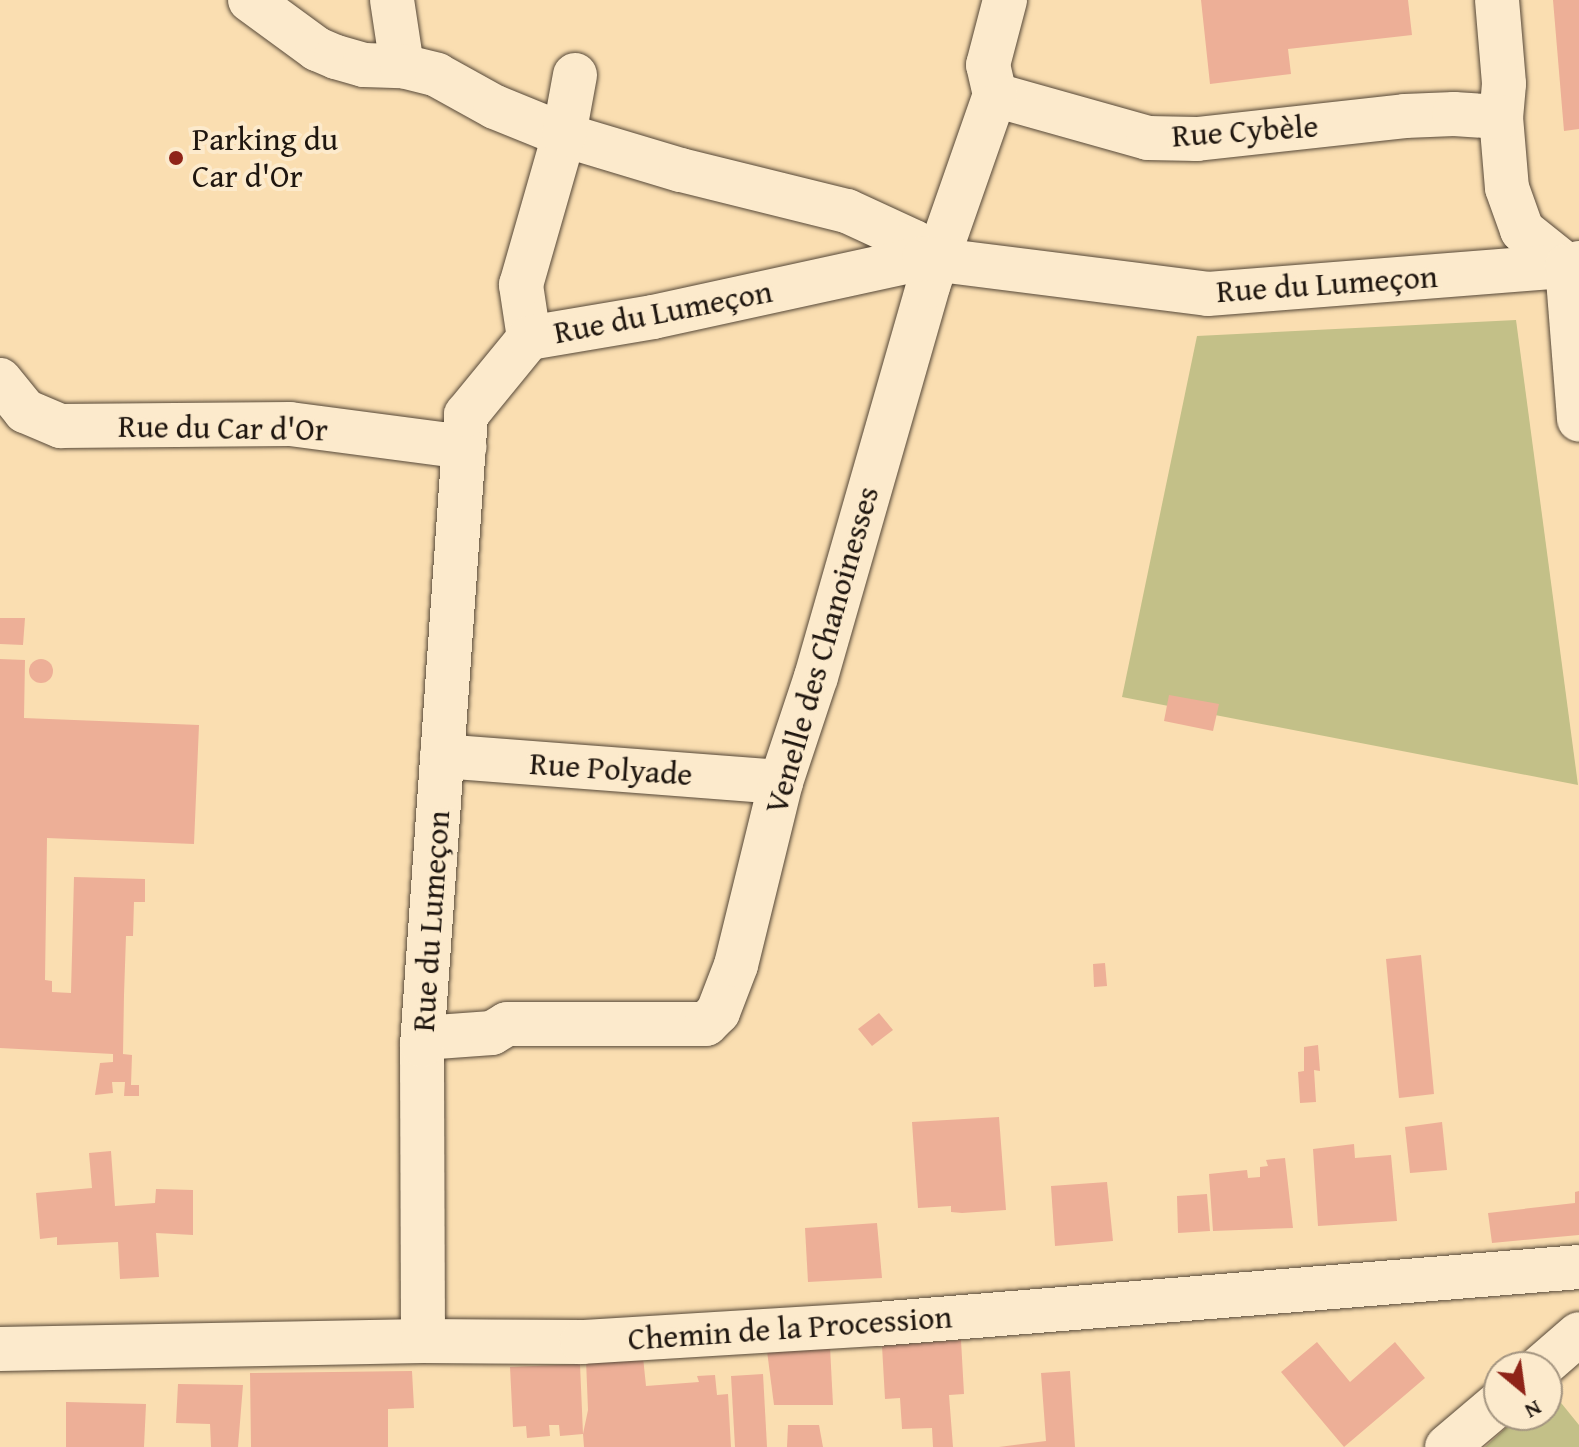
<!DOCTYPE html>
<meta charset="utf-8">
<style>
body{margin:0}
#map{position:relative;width:1579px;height:1447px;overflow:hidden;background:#fadeb1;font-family:"Gentium Book Plus",serif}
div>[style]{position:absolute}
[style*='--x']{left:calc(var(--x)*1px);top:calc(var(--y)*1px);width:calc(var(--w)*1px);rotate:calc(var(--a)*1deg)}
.green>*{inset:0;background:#c3c088}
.building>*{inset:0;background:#edaf97}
.round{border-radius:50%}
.roads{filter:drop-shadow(0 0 2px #564838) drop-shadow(0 0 2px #564838)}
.minor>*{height:44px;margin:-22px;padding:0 22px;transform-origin:22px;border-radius:22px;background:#fceacc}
.dots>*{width:22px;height:22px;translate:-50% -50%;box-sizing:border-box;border:4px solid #fceacc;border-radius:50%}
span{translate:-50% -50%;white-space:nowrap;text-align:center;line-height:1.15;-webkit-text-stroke:8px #fceacc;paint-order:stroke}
.street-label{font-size:32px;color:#1f160f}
.poi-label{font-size:32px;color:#1f160f}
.left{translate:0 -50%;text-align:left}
.north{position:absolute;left:1483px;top:1351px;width:80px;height:80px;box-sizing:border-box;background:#fceacc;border:2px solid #a49580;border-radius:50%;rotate:151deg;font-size:22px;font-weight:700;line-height:32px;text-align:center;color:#1f160f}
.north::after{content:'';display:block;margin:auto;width:28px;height:36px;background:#8f2418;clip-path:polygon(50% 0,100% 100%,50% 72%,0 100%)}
</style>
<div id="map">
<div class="green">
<i style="clip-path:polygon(1516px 320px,1578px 785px,1122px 697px,1197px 336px)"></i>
<i style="clip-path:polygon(1549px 1388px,1579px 1425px,1579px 1447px,1485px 1447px,1520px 1415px,1547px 1415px)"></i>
</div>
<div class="building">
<i style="clip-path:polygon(1201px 0,1408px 0,1412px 35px,1288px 49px,1291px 74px,1210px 84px)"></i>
<i style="clip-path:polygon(1553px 0,1579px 0,1579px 129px,1564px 131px)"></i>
<i style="clip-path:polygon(0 618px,25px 618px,23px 645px,0 644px)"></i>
<i style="clip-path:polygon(0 659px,25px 660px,24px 718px,199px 725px,194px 844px,47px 838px,45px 980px,52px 981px,52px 992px,71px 993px,74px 877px,145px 879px,145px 902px,134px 902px,133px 936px,126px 936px,124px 995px,123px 1054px,132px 1055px,131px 1085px,139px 1085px,139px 1096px,124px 1096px,125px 1082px,112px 1082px,113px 1093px,95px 1095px,100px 1063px,113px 1062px,113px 1054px,0 1048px)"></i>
<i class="round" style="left:29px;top:659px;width:24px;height:24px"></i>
<i style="clip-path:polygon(1169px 695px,1219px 704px,1213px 731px,1164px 721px)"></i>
<i style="clip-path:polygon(1421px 955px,1434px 1094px,1399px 1098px,1386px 959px)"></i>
<i style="clip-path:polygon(1105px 963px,1107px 986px,1094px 987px,1093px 964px)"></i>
<i style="clip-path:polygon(879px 1013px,893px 1030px,872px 1046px,858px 1029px)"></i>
<i style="clip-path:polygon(1318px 1045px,1320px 1071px,1314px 1070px,1316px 1102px,1300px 1103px,1298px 1072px,1304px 1071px,1304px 1047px)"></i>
<i style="clip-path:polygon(999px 1117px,1006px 1210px,962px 1213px,951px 1212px,951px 1206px,918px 1208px,912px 1122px)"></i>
<i style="clip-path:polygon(1442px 1122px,1447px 1170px,1410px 1173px,1405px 1127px)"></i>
<i style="clip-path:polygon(1354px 1144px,1355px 1158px,1391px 1155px,1397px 1221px,1318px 1226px,1313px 1149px)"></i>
<i style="clip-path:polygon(111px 1151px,115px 1206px,155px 1203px,156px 1189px,193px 1190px,193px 1235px,156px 1233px,159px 1277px,120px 1279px,118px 1242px,57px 1245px,57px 1237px,40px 1239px,36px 1193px,92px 1188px,89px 1153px)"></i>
<i style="clip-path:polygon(1285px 1158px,1293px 1228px,1213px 1231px,1209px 1174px,1247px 1170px,1248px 1178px,1260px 1177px,1260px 1167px,1268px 1166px,1266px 1160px)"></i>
<i style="clip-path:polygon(1107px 1182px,1113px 1241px,1055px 1246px,1051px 1186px)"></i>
<i style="clip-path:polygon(1579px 1191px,1579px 1235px,1492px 1243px,1488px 1213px,1575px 1203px,1575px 1192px)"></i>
<i style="clip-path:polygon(1207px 1194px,1210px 1231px,1178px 1233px,1177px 1196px)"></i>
<i style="clip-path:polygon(877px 1223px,882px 1278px,808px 1282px,805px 1228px)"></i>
<i style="clip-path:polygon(961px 1340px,964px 1394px,949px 1395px,953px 1447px,933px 1447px,932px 1428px,902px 1429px,900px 1398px,885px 1399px,882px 1346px)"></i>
<i style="clip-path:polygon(1317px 1342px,1350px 1382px,1395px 1342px,1425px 1378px,1344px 1447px,1281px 1372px)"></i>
<i style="clip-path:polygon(830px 1347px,833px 1405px,774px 1405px,767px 1351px)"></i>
<i style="clip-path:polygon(643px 1357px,646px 1386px,699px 1382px,697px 1376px,715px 1375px,717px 1395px,728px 1394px,731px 1447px,584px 1447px,583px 1434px,560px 1436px,559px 1425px,549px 1425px,550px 1436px,527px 1438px,526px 1426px,513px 1427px,510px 1367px,580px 1364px,583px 1434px,588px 1410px,586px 1360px)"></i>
<i style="clip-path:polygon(412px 1371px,414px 1408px,388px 1409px,388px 1447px,251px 1447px,250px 1373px)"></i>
<i style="clip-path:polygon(1070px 1371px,1075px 1447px,999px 1447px,1046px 1441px,1041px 1373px)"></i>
<i style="clip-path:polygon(763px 1374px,767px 1447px,735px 1447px,731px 1376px)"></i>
<i style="clip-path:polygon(178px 1384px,243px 1385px,238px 1447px,211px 1447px,210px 1424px,176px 1423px)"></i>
<i style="clip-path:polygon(66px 1402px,146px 1404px,144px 1447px,66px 1447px)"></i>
<i style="clip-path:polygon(788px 1425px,819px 1425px,823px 1447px,787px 1447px)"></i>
</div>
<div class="roads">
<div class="minor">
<i style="--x:250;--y:0;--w:83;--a:36.2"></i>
<i style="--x:317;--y:49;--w:21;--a:23"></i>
<i style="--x:336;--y:57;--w:29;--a:16"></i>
<i style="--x:364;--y:65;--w:38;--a:2"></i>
<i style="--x:392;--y:0;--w:67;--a:81.4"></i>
<i style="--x:402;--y:66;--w:36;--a:14"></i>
<i style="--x:437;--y:75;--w:66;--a:28.9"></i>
<i style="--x:495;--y:107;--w:74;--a:22.1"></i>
<i style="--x:564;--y:135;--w:122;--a:16.7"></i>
<i style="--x:681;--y:170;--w:171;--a:13.9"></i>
<i style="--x:847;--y:211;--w:74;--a:24.8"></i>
<i style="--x:914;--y:242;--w:30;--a:37"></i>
<i style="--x:1497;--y:0;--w:84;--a:85.2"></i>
<i style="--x:1504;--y:84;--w:33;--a:95"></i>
<i style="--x:1501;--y:117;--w:71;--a:85.2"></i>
<i style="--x:1507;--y:188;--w:45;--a:70.3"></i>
<i style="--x:1522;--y:230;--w:58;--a:38.7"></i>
<i style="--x:1567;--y:266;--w:12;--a:-14"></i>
<i style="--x:995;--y:95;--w:159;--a:15.7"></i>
<i style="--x:1148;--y:138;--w:49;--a:1.2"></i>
<i style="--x:1197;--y:139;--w:209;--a:-6.3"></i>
<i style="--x:1405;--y:116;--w:49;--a:-2.3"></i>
<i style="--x:1454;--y:114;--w:47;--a:3.7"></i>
<i style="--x:529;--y:338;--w:54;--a:-98.6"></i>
<i style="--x:521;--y:285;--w:156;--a:-74"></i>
<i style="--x:564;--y:135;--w:61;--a:-79.6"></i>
<i style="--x:0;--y:380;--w:40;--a:51"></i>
<i style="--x:25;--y:411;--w:39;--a:23"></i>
<i style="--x:61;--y:426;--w:229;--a:-0.5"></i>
<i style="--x:290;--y:424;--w:176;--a:7.5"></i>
<i style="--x:442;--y:756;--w:340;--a:4.4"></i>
<i style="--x:423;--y:1038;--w:69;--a:-4.1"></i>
<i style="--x:492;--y:1033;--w:17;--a:-31"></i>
<i style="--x:507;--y:1024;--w:199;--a:0"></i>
<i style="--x:706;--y:1024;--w:17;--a:-45"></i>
<i style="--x:718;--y:1012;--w:50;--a:-69"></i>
<i style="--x:736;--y:965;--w:188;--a:-76.2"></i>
<i style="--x:781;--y:782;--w:111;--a:-71.6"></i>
<i style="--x:816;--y:677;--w:407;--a:-74"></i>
<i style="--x:928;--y:286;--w:202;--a:-70.7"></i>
<i style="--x:995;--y:95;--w:31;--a:-103"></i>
<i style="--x:988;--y:65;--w:67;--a:-75.3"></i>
<i style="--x:423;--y:1341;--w:296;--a:-90.2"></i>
<i style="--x:422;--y:1045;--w:632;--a:-86"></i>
<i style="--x:466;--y:415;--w:99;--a:-50.7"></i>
<i style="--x:529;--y:338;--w:126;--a:-9.6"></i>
<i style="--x:653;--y:317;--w:277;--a:-12.3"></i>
<i style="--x:924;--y:258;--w:286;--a:7.2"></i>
<i style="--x:1208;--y:294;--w:360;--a:-4.5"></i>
<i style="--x:1567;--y:266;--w:154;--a:85.5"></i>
<i style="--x:0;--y:1349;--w:423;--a:-1.1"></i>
<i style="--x:423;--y:1341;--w:159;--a:0.4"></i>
<i style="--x:582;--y:1342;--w:296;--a:-3.5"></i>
<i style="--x:877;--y:1324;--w:704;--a:-4.64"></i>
<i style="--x:1541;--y:1367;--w:50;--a:-41"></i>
<i style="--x:1447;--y:1447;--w:68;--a:-40.2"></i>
</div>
</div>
<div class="dots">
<i style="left:176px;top:158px;background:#8f2418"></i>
</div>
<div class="street-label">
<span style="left:1245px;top:131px;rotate:-4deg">Rue Cybèle</span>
<span style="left:1327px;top:284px;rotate:-4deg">Rue du Lumeçon</span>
<span style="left:663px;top:312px;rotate:-11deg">Rue du Lumeçon</span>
<span style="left:223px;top:428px;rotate:1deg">Rue du Car d'Or</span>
<span style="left:822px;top:650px;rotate:-74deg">Venelle des Chanoinesses</span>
<span style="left:611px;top:769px;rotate:4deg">Rue Polyade</span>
<span style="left:431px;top:921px;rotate:-86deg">Rue du Lumeçon</span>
<span style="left:790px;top:1328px;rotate:-4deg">Chemin de la Procession</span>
</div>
<div class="poi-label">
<span class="left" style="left:192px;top:158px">Parking du<br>Car d'Or</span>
</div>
<div class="north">N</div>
</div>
